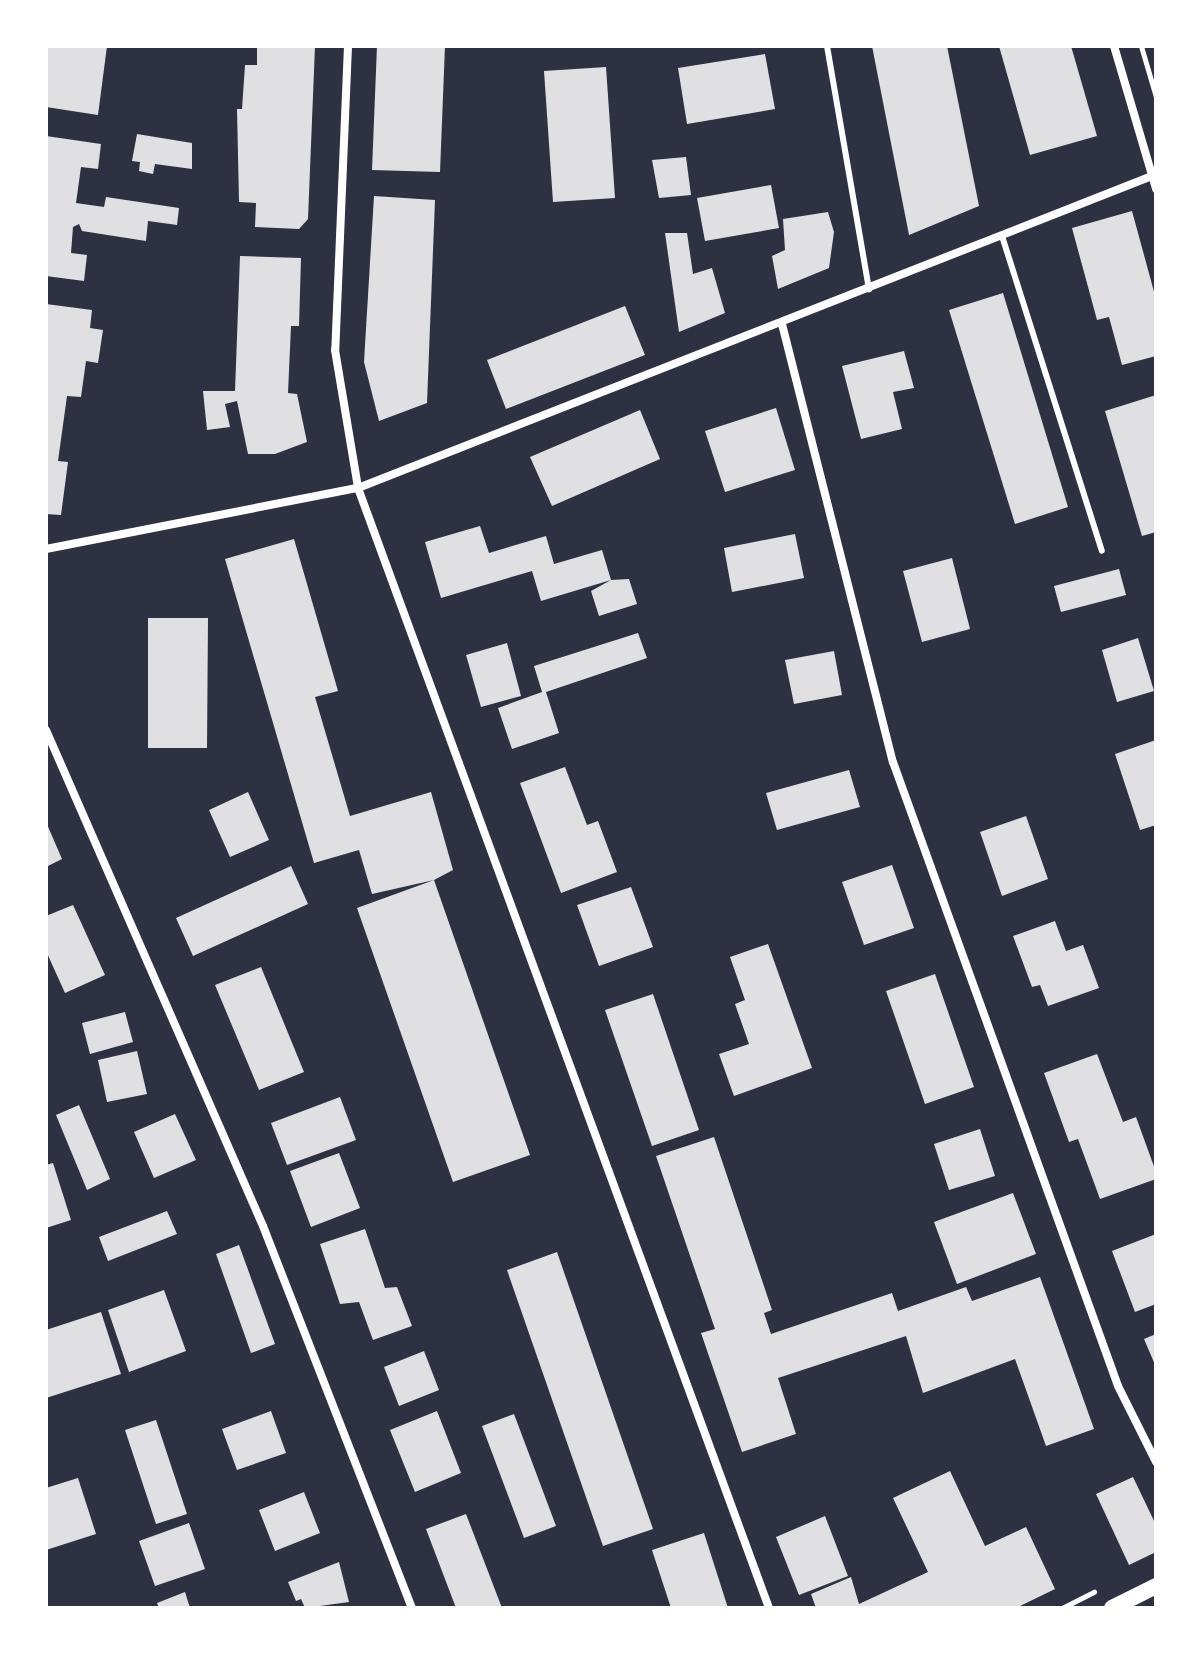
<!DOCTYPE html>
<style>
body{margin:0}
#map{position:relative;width:1202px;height:1654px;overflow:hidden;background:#2d3142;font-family:Signika,sans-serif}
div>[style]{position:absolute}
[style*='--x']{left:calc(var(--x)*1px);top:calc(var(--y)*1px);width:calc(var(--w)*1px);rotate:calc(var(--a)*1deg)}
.building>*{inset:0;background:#e0e0e3}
.path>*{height:5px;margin:-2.5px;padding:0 2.5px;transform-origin:2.5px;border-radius:2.5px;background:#fff}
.service>*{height:6px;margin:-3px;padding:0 3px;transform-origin:3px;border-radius:3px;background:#fff}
.minor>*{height:8px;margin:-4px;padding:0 4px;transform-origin:4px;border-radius:4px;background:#fff}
.secondary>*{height:16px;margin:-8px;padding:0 8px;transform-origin:8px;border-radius:8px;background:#fff}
span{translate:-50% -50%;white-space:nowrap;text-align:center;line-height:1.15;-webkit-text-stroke:8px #fff;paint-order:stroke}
.frame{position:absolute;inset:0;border:48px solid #fff;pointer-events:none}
</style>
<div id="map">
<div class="building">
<i style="clip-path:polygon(48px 46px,107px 46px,98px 115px,46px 107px)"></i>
<i style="clip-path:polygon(257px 46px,315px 46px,308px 219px,299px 229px,255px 227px,256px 203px,239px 202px,237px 109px,242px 109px,245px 65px,257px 65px)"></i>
<i style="clip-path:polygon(377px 46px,445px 46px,440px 172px,372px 170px)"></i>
<i style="clip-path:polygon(872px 46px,947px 46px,979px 206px,909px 235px)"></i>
<i style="clip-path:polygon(999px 46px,1071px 46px,1097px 136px,1030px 155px)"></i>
<i style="clip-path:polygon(765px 54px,775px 109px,687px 124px,678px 68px)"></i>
<i style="clip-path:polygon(606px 67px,615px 198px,553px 202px,544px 71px)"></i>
<i style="clip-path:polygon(137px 134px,192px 143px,192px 169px,155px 164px,153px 174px,139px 171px,140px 162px,132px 161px)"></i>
<i style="clip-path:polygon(46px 136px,101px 144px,98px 169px,81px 167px,76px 203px,104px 207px,106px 197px,179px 208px,177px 225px,148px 221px,146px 241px,82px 231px,79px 224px,73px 227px,71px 253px,87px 255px,84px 281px,46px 276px)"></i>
<i style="clip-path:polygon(686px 157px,691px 195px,659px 198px,652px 160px)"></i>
<i style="clip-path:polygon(771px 185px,779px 228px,705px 241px,697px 198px)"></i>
<i style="clip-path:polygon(374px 196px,435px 200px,427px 403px,379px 421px,364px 362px)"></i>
<i style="clip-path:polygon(1132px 211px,1156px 299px,1156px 356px,1122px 365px,1109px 317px,1097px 320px,1072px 228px)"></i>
<i style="clip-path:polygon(828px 212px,834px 232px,829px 268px,778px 289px,772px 256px,785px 250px,783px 219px)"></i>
<i style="clip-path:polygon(665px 233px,687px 233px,693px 274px,712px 268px,725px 313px,679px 332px)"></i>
<i style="clip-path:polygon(240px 256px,301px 258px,299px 326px,291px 326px,288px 393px,297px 394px,307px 442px,275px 454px,248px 454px,237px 401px,225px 404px,230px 427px,207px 430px,203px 391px,235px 391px)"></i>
<i style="clip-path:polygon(1003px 293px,1068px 507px,1015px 524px,949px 310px)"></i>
<i style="clip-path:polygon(46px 304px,92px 310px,90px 328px,103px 330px,98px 363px,86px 361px,81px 397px,67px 396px,58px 461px,68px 462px,61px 515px,46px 514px)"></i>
<i style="clip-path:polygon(625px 306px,645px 355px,506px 409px,487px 360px)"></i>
<i style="clip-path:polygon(904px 351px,914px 388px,893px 392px,902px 429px,861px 439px,842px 366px)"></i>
<i style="clip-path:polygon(1156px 395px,1156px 532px,1142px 536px,1105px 411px)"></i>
<i style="clip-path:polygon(776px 408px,795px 470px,725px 492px,705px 431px)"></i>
<i style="clip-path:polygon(640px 410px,660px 459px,552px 506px,530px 457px)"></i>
<i style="clip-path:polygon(480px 526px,489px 553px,546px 536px,554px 564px,602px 550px,611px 580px,629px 579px,637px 604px,599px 616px,591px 591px,611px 580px,541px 601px,532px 571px,441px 598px,425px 542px)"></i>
<i style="clip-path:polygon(795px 534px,804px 578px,732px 592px,724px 548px)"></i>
<i style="clip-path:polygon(294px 539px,338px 691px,315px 697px,350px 816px,431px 792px,453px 870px,434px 880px,530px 1155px,453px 1182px,357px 908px,434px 880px,372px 894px,359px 850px,314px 863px,225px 559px)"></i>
<i style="clip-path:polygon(952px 558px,970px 629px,922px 642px,903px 571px)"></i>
<i style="clip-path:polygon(1119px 569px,1126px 595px,1061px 612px,1054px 586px)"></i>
<i style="clip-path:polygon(148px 618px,208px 618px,207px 748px,148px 748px)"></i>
<i style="clip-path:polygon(638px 633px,647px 658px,546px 692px,559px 733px,512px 749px,498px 708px,542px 692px,534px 666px)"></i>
<i style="clip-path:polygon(1138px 638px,1154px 691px,1117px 702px,1102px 650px)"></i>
<i style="clip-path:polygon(507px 643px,521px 696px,481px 707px,466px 655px)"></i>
<i style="clip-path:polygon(834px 651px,842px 695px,794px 704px,785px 660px)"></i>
<i style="clip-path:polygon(1156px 740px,1156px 825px,1140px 830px,1115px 754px)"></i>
<i style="clip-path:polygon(565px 767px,587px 825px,598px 821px,617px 872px,561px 893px,520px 783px)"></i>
<i style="clip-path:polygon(849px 770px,860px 807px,777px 830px,766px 793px)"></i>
<i style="clip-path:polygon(248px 792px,269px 840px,230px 857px,209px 810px)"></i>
<i style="clip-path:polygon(1026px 816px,1048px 879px,1002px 896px,980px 832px)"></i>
<i style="clip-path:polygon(46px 822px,62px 859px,46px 867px)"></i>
<i style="clip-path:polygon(892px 865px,914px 928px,864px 945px,842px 882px)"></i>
<i style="clip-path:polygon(291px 866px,308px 904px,193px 956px,176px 918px)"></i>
<i style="clip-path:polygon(631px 887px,653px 947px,599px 966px,577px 905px)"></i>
<i style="clip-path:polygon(73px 905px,105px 975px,65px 993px,46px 951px,46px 916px)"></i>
<i style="clip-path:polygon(1055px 921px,1066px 951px,1083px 945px,1099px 988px,1048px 1006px,1040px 985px,1032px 987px,1013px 936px)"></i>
<i style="clip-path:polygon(768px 944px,812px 1068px,734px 1096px,719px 1054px,749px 1044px,735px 1004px,745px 1000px,730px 957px)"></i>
<i style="clip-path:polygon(261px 967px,304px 1072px,259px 1090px,215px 985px)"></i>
<i style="clip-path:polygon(935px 974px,974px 1087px,925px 1104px,886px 991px)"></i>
<i style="clip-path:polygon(653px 994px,699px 1130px,652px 1146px,605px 1010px)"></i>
<i style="clip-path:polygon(125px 1012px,133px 1042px,90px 1054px,82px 1023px)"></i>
<i style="clip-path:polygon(137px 1051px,147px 1094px,107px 1102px,98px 1060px)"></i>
<i style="clip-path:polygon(1097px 1054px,1123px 1122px,1136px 1117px,1156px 1172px,1156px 1179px,1100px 1199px,1078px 1139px,1069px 1142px,1044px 1073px)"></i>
<i style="clip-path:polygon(340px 1097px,356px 1140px,287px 1165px,271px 1123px)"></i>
<i style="clip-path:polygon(79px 1105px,110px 1179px,87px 1190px,56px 1115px)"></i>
<i style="clip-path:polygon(175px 1114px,196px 1160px,154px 1178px,134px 1132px)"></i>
<i style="clip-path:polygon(980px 1129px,995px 1176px,949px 1190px,934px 1144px)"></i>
<i style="clip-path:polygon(714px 1137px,772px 1310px,764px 1313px,771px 1334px,892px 1293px,898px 1311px,966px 1287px,972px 1301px,1040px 1277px,1094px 1429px,1046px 1446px,1015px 1359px,923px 1393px,906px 1336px,778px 1378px,796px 1434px,742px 1452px,701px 1333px,715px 1329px,656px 1156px)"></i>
<i style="clip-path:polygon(339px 1153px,360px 1208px,311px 1227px,290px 1171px)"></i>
<i style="clip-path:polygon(53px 1163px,71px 1220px,46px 1228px,46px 1165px)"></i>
<i style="clip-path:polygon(1013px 1193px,1036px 1254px,957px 1284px,934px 1222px)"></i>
<i style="clip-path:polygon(167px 1211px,177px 1234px,108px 1261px,99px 1237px)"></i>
<i style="clip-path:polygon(365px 1229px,385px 1288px,397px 1287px,412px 1326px,373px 1340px,359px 1302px,340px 1304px,320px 1244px)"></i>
<i style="clip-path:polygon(1156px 1234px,1156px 1304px,1135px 1312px,1112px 1251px)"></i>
<i style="clip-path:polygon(239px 1245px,275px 1344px,251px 1353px,216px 1254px)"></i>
<i style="clip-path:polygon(557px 1252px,653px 1529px,603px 1546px,507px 1270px)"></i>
<i style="clip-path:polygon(164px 1290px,186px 1351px,129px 1372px,108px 1310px)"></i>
<i style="clip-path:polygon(101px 1312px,121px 1374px,46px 1398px,46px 1330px)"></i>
<i style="clip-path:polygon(1156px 1334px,1156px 1367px,1144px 1339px)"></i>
<i style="clip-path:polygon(424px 1351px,439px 1390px,399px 1406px,384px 1367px)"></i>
<i style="clip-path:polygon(271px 1411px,286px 1453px,237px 1470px,222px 1429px)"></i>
<i style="clip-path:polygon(437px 1411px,461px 1473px,415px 1492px,390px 1430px)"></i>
<i style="clip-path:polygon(514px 1414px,556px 1526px,524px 1538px,482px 1426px)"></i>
<i style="clip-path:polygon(156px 1420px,187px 1514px,156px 1524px,125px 1430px)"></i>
<i style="clip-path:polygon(950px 1471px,985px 1546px,1026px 1527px,1055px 1589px,1016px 1608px,816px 1608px,811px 1594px,851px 1577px,859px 1604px,928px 1572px,893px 1498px)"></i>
<i style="clip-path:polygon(1133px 1477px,1156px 1525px,1156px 1552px,1129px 1565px,1096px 1494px)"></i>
<i style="clip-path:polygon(78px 1478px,96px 1534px,46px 1550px,46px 1488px)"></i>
<i style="clip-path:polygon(304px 1492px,320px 1533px,275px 1551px,259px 1510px)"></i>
<i style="clip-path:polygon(466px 1514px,502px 1608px,456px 1608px,426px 1529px)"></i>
<i style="clip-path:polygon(825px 1516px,848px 1576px,799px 1595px,776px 1537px)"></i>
<i style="clip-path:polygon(189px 1523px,205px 1569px,155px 1586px,139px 1541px)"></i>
<i style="clip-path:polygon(704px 1533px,728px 1608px,671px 1608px,652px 1550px)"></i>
<i style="clip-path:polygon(339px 1562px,349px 1602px,305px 1608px,301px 1599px,296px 1601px,288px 1582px)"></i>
<i style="clip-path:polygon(185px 1592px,190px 1608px,159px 1608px,157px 1603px)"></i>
</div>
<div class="path">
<i style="--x:1141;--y:46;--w:53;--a:73.6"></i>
<i style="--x:1062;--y:1608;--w:36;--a:-27"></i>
</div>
<div class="service">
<i style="--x:827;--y:46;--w:247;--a:80.2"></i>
<i style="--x:1002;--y:236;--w:330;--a:72.4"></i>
</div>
<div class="minor">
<i style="--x:348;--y:46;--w:304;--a:92.4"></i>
<i style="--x:335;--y:350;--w:140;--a:80.5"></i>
<i style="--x:358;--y:488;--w:1193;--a:69.85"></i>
<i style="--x:1114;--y:46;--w:149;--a:73.6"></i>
<i style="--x:782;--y:324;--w:452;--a:75.8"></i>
<i style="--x:893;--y:762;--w:663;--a:70.17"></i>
<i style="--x:1118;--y:1386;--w:85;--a:63.4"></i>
<i style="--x:46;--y:549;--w:318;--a:-11.1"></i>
<i style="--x:358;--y:488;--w:853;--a:-21.45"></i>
<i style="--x:46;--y:730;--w:541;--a:66.37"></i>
<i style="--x:263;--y:1226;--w:410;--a:68.7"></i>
</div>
<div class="secondary">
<i style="--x:1112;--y:1608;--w:49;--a:-26.6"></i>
</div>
<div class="frame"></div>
</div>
